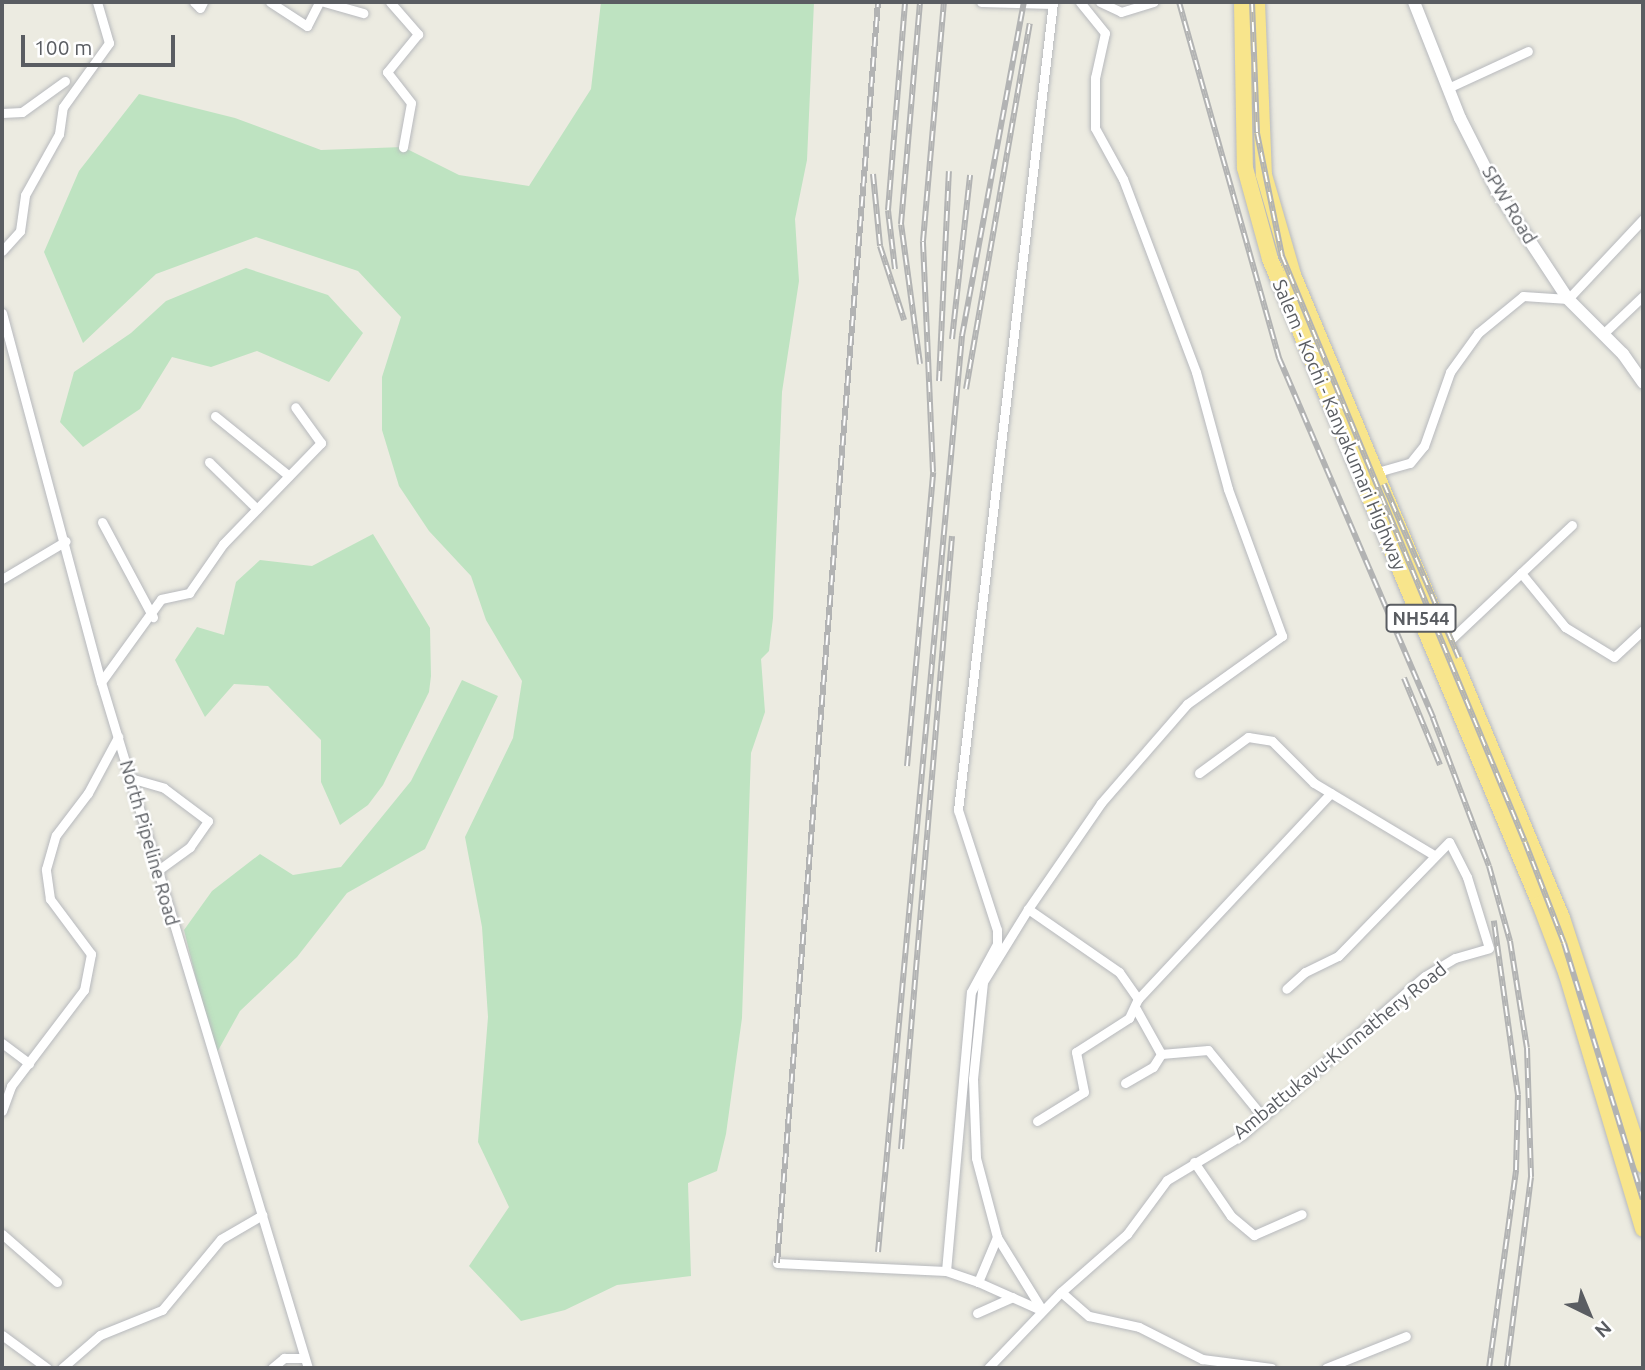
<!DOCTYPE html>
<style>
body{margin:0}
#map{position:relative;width:1645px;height:1370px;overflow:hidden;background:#ecebe1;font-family:Ubuntu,sans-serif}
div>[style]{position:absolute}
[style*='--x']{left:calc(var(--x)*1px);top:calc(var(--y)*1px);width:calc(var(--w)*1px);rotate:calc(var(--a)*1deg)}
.green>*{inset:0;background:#bee3c1}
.roads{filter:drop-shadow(0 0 2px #b7b9bd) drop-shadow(0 0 2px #b7b9bd)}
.street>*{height:9px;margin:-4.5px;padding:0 4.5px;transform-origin:4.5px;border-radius:4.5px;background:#fff}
.secondary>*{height:12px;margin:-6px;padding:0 6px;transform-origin:6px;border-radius:6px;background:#fff}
.highway>*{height:16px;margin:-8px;padding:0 8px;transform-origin:8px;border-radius:8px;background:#f8e58c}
.rail>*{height:6px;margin-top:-3px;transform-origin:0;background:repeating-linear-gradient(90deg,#fff 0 10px,#b2b3b3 0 20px);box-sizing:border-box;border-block:2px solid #b2b3b3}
span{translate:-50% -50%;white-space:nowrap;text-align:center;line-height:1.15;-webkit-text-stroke:5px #fff;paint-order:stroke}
.shield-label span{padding:2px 5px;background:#fff;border:2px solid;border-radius:5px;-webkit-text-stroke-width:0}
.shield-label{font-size:18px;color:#5a5d62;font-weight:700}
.street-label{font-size:19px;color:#5a5d62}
.frame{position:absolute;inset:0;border:4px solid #5a5d62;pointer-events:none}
.north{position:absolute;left:1554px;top:1279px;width:70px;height:70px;-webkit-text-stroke:5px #fff;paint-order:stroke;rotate:137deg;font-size:19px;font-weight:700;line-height:28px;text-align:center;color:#5a5d62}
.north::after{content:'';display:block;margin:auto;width:24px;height:32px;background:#5a5d62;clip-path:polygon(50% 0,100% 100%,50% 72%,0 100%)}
.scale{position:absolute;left:21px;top:35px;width:154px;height:32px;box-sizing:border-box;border:4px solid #5a5d62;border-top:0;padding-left:9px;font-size:21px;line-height:24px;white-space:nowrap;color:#5a5d62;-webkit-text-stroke:5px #fff;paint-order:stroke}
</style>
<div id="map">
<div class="green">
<i style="clip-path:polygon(601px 2px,814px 2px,807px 160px,795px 219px,799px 281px,782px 392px,773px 618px,769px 651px,761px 659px,765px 712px,751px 753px,742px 1018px,726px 1134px,717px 1171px,688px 1183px,691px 1276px,617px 1285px,565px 1310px,521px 1321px,469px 1266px,509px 1207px,478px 1142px,488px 1017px,482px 927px,465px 837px,513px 738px,522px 681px,486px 620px,471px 576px,429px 531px,399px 486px,382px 430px,382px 377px,401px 317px,358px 271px,256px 237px,156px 274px,83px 343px,44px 252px,79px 171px,139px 94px,235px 118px,321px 150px,403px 147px,459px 175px,529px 186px,591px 89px)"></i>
<i style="clip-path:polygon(246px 268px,328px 295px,363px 333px,329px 382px,257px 351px,211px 367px,172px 357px,140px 409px,83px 447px,60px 422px,74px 372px,131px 333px,166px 301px)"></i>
<i style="clip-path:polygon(373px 534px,430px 628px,431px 676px,429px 692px,383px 785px,368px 805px,340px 825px,321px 782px,321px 740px,268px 686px,234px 684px,205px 717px,175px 660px,197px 627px,224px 635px,236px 582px,260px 560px,312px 566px)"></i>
<i style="clip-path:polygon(462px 680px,498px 696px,425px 849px,347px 893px,297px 957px,240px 1011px,215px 1056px,184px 930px,212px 891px,260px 854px,293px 875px,341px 867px,411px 781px)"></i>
</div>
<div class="roads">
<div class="street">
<i style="--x:194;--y:2;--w:8;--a:45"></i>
<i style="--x:200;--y:8;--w:7;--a:-63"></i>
<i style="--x:270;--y:2;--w:44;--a:33"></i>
<i style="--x:307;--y:26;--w:27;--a:-63"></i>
<i style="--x:324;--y:2;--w:41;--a:15.8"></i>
<i style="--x:390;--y:2;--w:43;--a:48.8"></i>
<i style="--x:418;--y:34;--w:49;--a:129.2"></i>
<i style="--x:387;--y:72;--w:39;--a:52"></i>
<i style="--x:411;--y:103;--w:45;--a:100.3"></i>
<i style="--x:981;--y:2;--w:72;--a:1.6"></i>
<i style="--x:1100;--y:2;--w:23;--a:25"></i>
<i style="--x:1121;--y:12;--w:34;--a:-17"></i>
<i style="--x:1448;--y:88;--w:88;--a:-24.8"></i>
<i style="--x:2;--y:113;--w:20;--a:-3"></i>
<i style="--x:22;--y:112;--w:53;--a:-35.8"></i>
<i style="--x:2;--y:251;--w:27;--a:-48"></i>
<i style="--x:20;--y:231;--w:36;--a:-82"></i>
<i style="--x:25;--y:195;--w:70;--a:-60.9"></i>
<i style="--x:59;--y:134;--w:27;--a:-82"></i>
<i style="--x:63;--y:107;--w:79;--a:-54.3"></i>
<i style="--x:109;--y:43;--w:43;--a:-106.3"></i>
<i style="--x:2;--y:313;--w:382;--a:75"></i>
<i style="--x:101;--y:682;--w:717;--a:73.21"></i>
<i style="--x:1603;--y:334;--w:55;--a:-43.5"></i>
<i style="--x:215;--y:416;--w:95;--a:39"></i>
<i style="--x:209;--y:462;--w:67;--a:44.4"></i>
<i style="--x:1374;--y:473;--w:37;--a:-16"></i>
<i style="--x:1410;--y:463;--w:22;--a:-51"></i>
<i style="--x:1424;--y:446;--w:78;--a:-70.6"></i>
<i style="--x:1450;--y:372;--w:48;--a:-54.3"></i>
<i style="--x:1478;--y:333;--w:58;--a:-39.4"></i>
<i style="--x:1523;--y:296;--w:45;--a:3.8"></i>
<i style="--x:1568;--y:299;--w:110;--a:-46.8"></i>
<i style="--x:102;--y:522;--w:108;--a:61.8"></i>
<i style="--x:1521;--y:573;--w:70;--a:-43.3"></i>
<i style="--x:2;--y:579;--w:74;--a:-30.7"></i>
<i style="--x:1447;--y:643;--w:102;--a:-43.4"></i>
<i style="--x:1521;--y:573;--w:70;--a:50.8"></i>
<i style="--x:1565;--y:627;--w:57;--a:31.5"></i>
<i style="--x:1614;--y:657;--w:40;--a:-43"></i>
<i style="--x:101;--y:682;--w:102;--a:-54.1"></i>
<i style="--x:161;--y:599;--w:29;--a:-12"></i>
<i style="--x:189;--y:593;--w:60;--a:-55.2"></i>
<i style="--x:223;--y:544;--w:141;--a:-45.9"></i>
<i style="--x:321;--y:443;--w:44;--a:-125.8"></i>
<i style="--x:1199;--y:773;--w:61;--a:-36.3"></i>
<i style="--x:1248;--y:737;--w:24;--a:9"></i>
<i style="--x:1272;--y:741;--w:59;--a:45"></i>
<i style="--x:1314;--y:783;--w:140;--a:31"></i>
<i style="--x:130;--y:778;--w:35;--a:16"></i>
<i style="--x:164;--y:788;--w:55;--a:36.9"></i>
<i style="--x:208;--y:821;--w:32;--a:125"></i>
<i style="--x:190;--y:847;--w:41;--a:144"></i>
<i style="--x:1028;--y:909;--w:86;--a:121.7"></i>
<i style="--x:983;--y:982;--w:98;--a:95.9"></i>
<i style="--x:973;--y:1079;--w:79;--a:87.8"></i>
<i style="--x:976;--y:1158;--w:82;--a:75.1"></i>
<i style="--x:997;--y:1237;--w:86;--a:58.3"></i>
<i style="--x:1138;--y:999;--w:282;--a:-46.9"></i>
<i style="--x:1136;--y:1009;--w:51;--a:60.9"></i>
<i style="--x:1161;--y:1054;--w:47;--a:-4.9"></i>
<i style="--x:1208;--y:1050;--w:85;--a:50.7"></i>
<i style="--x:2;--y:1043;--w:34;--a:37"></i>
<i style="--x:1125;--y:1083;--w:32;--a:-30"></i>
<i style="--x:1153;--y:1067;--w:15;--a:-58"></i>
<i style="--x:2;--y:1111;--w:27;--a:-70"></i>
<i style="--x:11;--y:1086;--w:121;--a:-52.8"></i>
<i style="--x:84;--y:990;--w:37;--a:-79"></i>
<i style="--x:91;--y:954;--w:69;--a:-126.7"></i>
<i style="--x:50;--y:899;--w:30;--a:-98"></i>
<i style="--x:46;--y:869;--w:35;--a:-74"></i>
<i style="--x:56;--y:835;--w:53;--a:-52.7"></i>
<i style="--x:88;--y:793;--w:64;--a:-61.8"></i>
<i style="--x:1037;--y:1121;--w:55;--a:-31.7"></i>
<i style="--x:1084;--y:1092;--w:41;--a:-101.3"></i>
<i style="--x:1076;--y:1052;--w:63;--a:-32.7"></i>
<i style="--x:1129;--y:1018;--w:21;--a:-65"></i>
<i style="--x:1138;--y:999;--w:33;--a:-125"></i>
<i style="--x:1119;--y:972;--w:111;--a:-145.3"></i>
<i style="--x:1028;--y:909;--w:129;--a:-55.4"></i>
<i style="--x:1101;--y:803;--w:131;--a:-49"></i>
<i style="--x:1187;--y:704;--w:117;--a:-35.6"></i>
<i style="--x:1282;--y:636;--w:157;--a:-110.2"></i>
<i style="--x:1228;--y:489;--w:121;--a:-105.3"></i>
<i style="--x:1196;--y:372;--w:206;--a:-110.7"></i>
<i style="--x:1123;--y:179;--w:58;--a:-118.8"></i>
<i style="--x:1095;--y:128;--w:50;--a:-90"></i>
<i style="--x:1095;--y:78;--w:46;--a:-77.5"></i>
<i style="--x:1105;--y:33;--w:40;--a:-129"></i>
<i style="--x:1194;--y:1162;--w:65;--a:55.6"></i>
<i style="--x:1231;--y:1216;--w:30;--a:40"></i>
<i style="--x:1254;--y:1235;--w:52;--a:-23.6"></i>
<i style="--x:2;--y:1234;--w:73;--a:41.1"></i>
<i style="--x:997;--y:1237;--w:49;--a:112.9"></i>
<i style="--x:978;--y:1282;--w:69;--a:24"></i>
<i style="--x:777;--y:1263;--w:169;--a:2.7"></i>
<i style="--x:946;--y:1271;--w:34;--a:19"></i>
<i style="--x:946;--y:1271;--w:280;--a:-84.9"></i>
<i style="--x:971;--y:992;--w:55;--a:-61.6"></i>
<i style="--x:997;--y:944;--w:14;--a:-90"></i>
<i style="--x:997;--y:930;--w:126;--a:-108"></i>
<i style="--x:958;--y:810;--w:814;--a:-83.29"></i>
<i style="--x:1061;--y:1292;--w:37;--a:41"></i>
<i style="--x:1089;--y:1316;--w:51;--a:12.4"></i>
<i style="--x:1139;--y:1327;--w:71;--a:26.9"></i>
<i style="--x:1202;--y:1359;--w:70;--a:7.4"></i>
<i style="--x:977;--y:1313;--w:39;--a:-24"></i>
<i style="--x:2;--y:1335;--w:56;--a:36.3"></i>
<i style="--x:62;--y:1368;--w:50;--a:-41"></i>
<i style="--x:100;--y:1335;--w:67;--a:-22"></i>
<i style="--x:162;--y:1310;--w:92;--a:-50.3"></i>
<i style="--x:221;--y:1239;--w:48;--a:-30.3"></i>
<i style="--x:272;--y:1368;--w:16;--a:-40"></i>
<i style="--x:284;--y:1358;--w:20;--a:0"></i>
<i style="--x:988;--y:1368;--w:105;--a:-46.2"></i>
<i style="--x:1061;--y:1292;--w:88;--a:-41.3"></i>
<i style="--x:1127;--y:1234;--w:67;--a:-53.5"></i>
<i style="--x:1167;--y:1180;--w:87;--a:-31"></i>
<i style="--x:1242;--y:1135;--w:242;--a:-41"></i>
<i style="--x:1425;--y:976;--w:35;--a:-31"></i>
<i style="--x:1455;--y:958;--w:35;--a:-16"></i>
<i style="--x:1489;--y:948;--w:74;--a:-107.2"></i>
<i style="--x:1467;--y:877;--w:39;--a:-117"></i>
<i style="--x:1449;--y:842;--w:159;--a:134.2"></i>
<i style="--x:1338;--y:956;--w:37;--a:154"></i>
<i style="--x:1305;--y:972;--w:25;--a:138"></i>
<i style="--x:1326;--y:1368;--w:86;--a:-21.8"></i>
</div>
<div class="secondary">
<i style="--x:1414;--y:2;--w:125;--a:68.4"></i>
<i style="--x:1460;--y:118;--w:82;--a:63.1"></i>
<i style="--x:1497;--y:191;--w:129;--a:56.7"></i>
<i style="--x:1568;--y:299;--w:78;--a:45"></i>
<i style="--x:1623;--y:354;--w:35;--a:55"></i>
</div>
<div class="highway">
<i style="--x:1242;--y:2;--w:166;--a:89"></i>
<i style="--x:1245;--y:168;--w:94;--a:74.6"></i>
<i style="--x:1270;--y:259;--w:699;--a:67.29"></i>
<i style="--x:1540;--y:904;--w:76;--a:69.2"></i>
<i style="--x:1567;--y:975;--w:265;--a:73.3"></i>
<i style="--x:1257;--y:2;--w:173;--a:87.7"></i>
<i style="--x:1264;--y:175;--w:104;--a:73.8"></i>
<i style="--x:1293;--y:275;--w:697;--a:67.3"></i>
<i style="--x:1562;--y:918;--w:260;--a:71.8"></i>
</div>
</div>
<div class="rail">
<i style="--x:1179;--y:2;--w:370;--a:74.3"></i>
<i style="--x:1279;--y:358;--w:392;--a:66.8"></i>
<i style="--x:1433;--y:718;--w:158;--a:69.3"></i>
<i style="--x:1489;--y:866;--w:78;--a:74.4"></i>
<i style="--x:1510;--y:941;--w:108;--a:81"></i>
<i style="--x:1527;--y:1048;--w:129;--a:88.2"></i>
<i style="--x:1531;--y:1177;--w:193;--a:97.2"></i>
<i style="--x:1252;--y:2;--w:131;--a:87.8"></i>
<i style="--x:1257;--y:133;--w:126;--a:78.5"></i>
<i style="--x:1282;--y:256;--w:634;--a:67.48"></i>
<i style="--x:1525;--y:842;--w:108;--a:68.9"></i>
<i style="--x:1564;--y:943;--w:268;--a:72.9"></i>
<i style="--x:873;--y:174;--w:72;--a:84.4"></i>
<i style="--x:880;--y:246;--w:78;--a:72"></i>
<i style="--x:895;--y:269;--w:59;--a:-96.8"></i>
<i style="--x:888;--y:210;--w:209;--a:-85.3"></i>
<i style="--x:952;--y:339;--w:165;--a:-83.7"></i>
<i style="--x:920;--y:364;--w:141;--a:-97.7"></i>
<i style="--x:901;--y:224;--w:223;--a:-85.1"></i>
<i style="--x:939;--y:381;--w:210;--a:-87.3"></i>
<i style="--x:966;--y:389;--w:371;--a:-80.1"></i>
<i style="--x:1384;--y:484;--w:189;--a:66.7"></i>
<i style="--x:1404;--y:678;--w:94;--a:67.5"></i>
<i style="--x:907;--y:766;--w:295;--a:-84.9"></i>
<i style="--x:933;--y:472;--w:231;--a:-92.5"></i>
<i style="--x:923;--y:241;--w:240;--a:-85"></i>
<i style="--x:901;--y:1149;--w:615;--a:-85.24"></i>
<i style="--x:878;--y:1252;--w:920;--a:-84.76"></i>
<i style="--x:962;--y:336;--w:340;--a:-79.5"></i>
<i style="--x:777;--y:1263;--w:1265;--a:-85.42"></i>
<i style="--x:1489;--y:1368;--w:200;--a:-82.2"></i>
<i style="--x:1516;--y:1170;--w:75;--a:-88.5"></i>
<i style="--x:1518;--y:1095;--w:176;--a:-97.9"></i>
</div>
<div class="shield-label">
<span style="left:1421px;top:618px">NH544</span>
</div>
<div class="street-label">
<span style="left:1509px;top:205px;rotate:59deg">SPW Road</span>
<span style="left:1339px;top:425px;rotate:67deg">Salem - Kochi - Kanyakumari Highway</span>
<span style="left:149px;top:843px;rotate:74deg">North Pipeline Road</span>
<span style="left:1340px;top:1051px;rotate:-39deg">Ambattukavu-Kunnathery Road</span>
</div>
<div class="frame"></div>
<div class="north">N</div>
<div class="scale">100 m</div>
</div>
